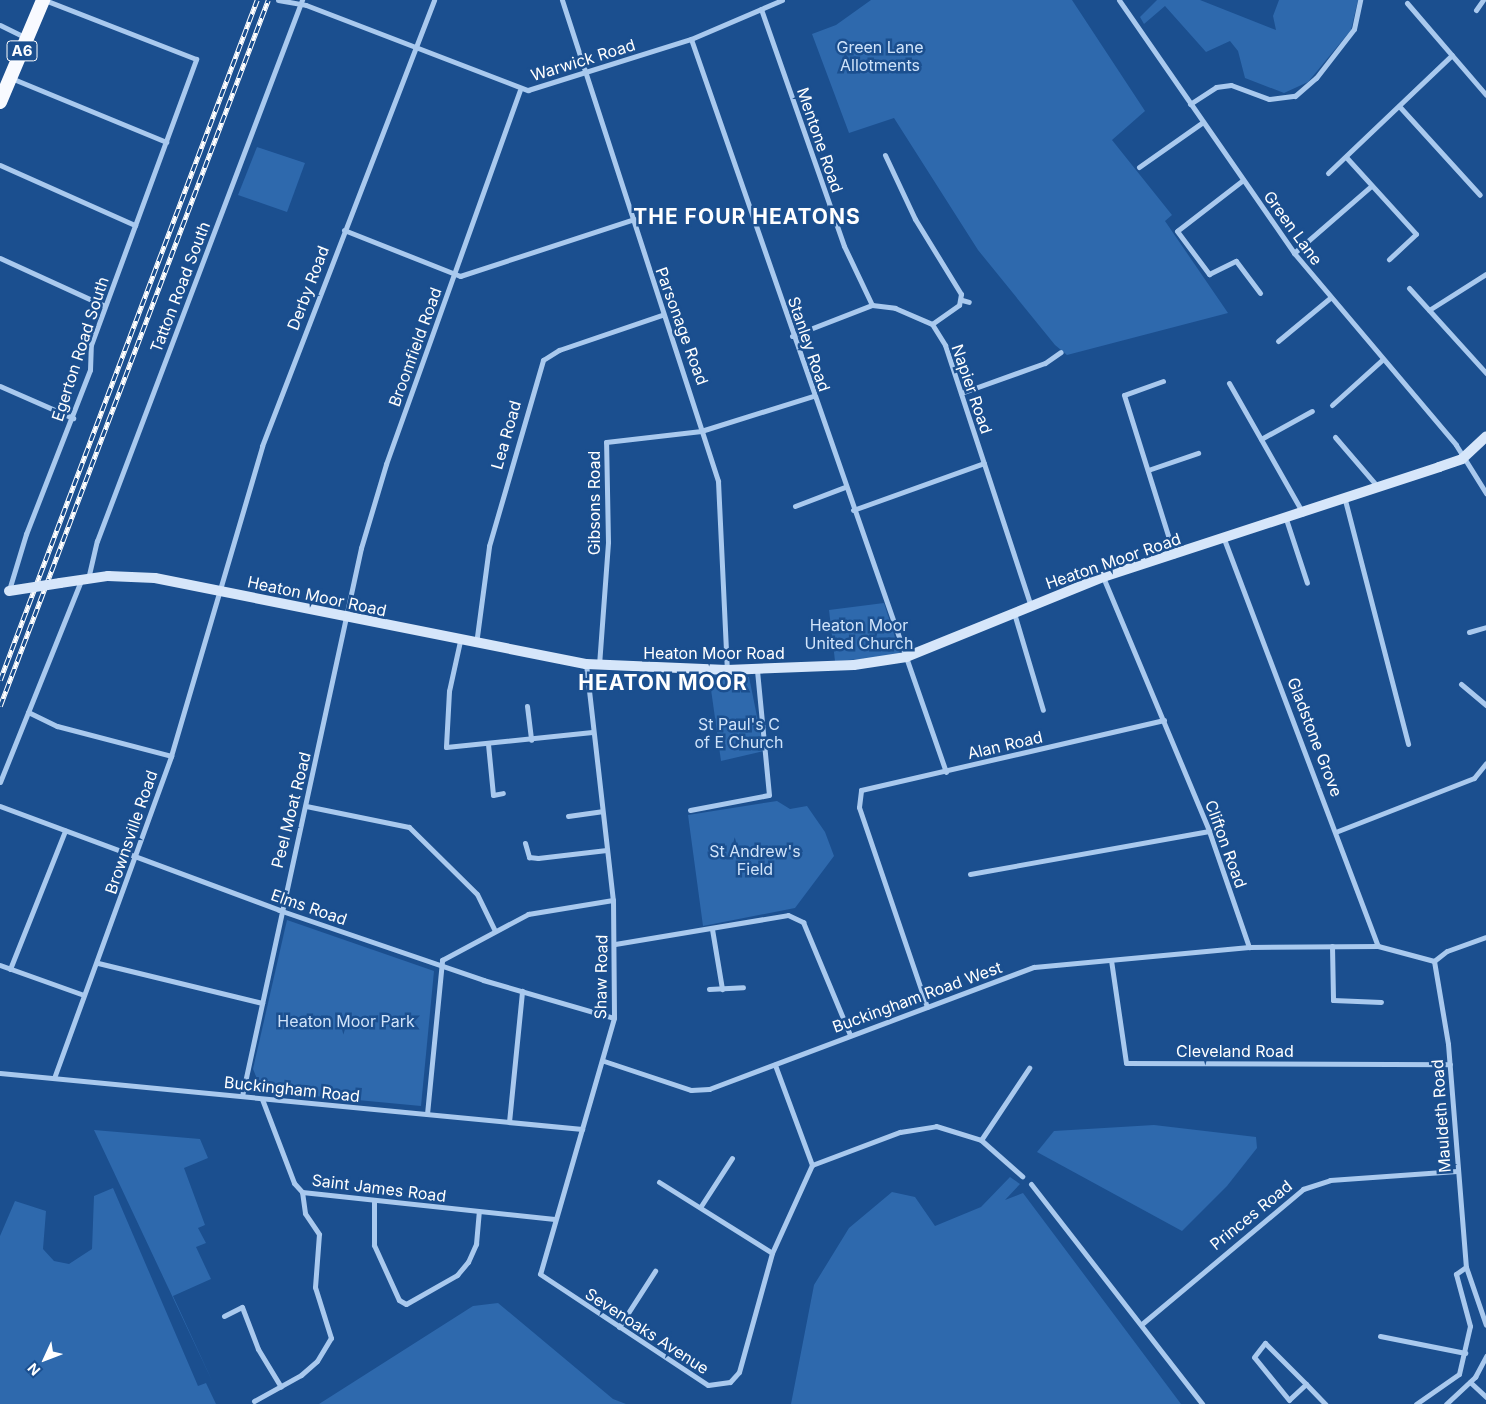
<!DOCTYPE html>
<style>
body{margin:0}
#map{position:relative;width:1486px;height:1404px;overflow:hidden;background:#1b4f8f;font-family:Inter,sans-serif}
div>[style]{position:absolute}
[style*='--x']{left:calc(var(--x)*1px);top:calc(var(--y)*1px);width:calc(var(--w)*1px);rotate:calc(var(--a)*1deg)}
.green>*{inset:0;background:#2e69ad}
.minor>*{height:5px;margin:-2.5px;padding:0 2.5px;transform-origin:2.5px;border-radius:2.5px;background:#a9c9ee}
.secondary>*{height:10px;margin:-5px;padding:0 5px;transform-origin:5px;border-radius:5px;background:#d6e6fa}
.trunk>*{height:14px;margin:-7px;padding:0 7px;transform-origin:7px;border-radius:7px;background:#f8faff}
.rail>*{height:4.5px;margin-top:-2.25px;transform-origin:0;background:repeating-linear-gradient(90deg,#1b4f8f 0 8px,#fff 0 16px);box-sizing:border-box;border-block:1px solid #fff}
.secondary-bridge>*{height:10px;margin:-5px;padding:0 5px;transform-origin:5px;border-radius:5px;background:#d6e6fa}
span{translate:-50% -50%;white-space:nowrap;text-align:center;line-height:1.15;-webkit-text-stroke:5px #1b4f8f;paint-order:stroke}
.shield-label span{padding:1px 4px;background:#1b4f8f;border:1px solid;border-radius:4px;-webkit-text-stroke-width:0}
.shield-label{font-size:15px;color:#fff;font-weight:700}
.park-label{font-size:16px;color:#cfe3fa}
.street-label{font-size:16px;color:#fff}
.district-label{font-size:21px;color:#fff;font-weight:700;letter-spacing:1px}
.north{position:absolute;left:20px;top:1334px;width:50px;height:50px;-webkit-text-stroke:4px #1b4f8f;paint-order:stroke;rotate:227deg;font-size:14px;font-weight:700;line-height:20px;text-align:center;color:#fff}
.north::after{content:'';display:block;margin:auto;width:18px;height:22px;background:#fff;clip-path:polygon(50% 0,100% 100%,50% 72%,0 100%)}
</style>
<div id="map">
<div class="green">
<i style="clip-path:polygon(871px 0,1072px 0,1145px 111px,1112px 140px,1172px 215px,1165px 221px,1228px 313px,1067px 355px,1055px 345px,978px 250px,894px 118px,849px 133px,812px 34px,836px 25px)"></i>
<i style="clip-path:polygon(1157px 0,1200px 0,1276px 30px,1273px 16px,1279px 0,1358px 0,1351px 30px,1308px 82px,1284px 93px,1245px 78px,1238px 51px,1230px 41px,1206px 52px,1165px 6px,1144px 24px,1140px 17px)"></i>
<i style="clip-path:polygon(257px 147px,305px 163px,287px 212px,238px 195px)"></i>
<i style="clip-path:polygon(884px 603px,901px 656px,835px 661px,829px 610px)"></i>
<i style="clip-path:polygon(709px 675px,749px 677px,764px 751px,721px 761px)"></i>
<i style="clip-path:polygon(777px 801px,790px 809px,807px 806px,825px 832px,834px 856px,795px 908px,703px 926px,688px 815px)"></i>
<i style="clip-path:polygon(287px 920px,434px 971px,421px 1106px,262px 1091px,253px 1069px)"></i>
<i style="clip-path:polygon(1154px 1125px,1256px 1137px,1257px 1148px,1227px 1186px,1182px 1231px,1037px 1152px,1054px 1131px)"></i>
<i style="clip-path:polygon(94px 1130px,200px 1139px,208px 1158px,184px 1168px,205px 1225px,198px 1228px,206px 1243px,196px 1247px,211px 1279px,173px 1296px,214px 1385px)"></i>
<i style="clip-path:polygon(1010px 1177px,1020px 1184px,1005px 1200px,1023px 1193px,1181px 1404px,791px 1404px,814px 1285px,849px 1228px,892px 1192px,915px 1197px,935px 1226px,981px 1207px)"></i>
<i style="clip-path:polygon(113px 1188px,198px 1386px,206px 1383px,216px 1404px,0 1404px,0 1236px,15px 1201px,46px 1211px,43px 1249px,54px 1261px,69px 1264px,92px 1249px,94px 1196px)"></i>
<i style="clip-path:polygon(498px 1303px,613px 1399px,626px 1404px,319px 1404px,473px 1306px)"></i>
</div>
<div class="minor">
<i style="--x:278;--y:0;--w:28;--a:10"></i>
<i style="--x:306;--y:5;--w:238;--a:21"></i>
<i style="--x:528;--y:90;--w:171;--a:-17.4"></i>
<i style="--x:691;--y:39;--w:99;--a:-23.2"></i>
<i style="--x:562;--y:0;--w:506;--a:72.03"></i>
<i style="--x:718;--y:481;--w:189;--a:87.3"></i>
<i style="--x:1119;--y:0;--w:308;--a:55.3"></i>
<i style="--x:1294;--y:253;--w:251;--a:49.8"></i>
<i style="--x:1456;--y:445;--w:57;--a:58"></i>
<i style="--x:1407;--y:3;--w:121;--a:49.3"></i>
<i style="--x:761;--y:9;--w:251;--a:70.7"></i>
<i style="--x:844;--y:246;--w:65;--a:64.6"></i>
<i style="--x:1476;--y:10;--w:12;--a:-55"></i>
<i style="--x:0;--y:25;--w:30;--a:26"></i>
<i style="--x:691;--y:39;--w:776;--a:70.82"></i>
<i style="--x:11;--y:78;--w:168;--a:22.4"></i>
<i style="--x:1190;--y:104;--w:31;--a:-33"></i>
<i style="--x:1216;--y:87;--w:15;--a:-8"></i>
<i style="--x:1231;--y:85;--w:40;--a:20.2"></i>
<i style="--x:1269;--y:99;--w:26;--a:-7"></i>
<i style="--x:1295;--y:96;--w:28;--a:-41"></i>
<i style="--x:1316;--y:78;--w:62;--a:-52.2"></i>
<i style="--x:1354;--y:29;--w:30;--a:-78"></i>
<i style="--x:1399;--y:106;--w:120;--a:47.7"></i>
<i style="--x:885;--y:155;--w:71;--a:64.9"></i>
<i style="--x:915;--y:219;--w:88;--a:58.5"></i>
<i style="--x:961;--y:294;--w:11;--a:100"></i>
<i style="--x:959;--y:305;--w:33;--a:145"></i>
<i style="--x:1346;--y:157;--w:104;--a:47.7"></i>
<i style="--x:1416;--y:234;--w:37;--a:137"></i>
<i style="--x:0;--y:165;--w:148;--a:24"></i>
<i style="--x:1139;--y:167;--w:78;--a:-35.1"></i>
<i style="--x:1328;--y:173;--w:171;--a:-43.6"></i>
<i style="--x:1243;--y:180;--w:83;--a:142.3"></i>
<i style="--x:1177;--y:231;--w:54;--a:53.3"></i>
<i style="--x:1209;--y:274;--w:30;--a:-26"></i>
<i style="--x:1236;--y:261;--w:40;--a:53"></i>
<i style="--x:344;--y:230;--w:125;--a:21.6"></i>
<i style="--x:460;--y:276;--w:183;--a:-18.1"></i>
<i style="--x:1294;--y:253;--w:102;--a:-41"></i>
<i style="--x:0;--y:258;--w:115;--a:24.6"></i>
<i style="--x:1409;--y:288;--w:115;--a:47.8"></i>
<i style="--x:962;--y:300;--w:7;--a:16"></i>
<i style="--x:1429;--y:310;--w:67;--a:-32.3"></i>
<i style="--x:792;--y:336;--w:86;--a:-21.2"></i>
<i style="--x:872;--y:305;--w:23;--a:7"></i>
<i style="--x:895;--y:308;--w:40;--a:23.4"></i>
<i style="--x:932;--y:324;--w:25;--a:58"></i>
<i style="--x:945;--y:345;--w:275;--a:71.8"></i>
<i style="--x:1278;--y:341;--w:67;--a:-39.6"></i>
<i style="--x:1163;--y:381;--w:41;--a:160.3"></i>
<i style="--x:1124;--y:395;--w:168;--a:72.6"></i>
<i style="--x:1229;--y:383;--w:150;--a:60.4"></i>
<i style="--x:0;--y:386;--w:80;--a:23.7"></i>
<i style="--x:961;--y:393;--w:89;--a:-19.7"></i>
<i style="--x:1045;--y:363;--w:19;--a:-35"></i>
<i style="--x:1332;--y:405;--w:67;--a:-42"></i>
<i style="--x:1335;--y:437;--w:66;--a:49.3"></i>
<i style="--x:1261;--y:439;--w:58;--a:-28.8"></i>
<i style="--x:1148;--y:470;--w:53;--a:-18.8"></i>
<i style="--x:1345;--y:500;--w:252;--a:75.5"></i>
<i style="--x:795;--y:506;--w:53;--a:-20.8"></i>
<i style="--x:853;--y:510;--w:139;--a:-19.7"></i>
<i style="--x:1286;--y:519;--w:67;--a:71.8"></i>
<i style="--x:1224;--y:539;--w:435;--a:69.3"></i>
<i style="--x:1103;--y:577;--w:275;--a:67.3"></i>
<i style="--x:1209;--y:831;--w:123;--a:71"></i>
<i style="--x:1249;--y:947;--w:129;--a:-0.4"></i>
<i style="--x:1378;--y:946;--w:58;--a:15"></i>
<i style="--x:88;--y:579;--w:39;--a:-77"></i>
<i style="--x:97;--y:541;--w:579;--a:-69.25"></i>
<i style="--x:9;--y:590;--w:59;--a:-73.1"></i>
<i style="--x:26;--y:534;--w:176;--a:-68.7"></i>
<i style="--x:90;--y:370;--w:25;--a:-88"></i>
<i style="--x:91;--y:345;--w:305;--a:-69.8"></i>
<i style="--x:196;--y:59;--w:162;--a:-158.7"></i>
<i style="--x:1014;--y:613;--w:101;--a:73.4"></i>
<i style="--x:1469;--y:632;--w:18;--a:-16"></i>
<i style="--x:460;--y:641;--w:51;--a:102.4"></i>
<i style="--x:449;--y:691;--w:56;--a:93.1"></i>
<i style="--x:446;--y:747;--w:147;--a:-5.9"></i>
<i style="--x:476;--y:644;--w:99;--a:-82.4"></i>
<i style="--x:489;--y:546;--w:194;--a:-73.8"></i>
<i style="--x:543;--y:360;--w:19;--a:-32"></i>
<i style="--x:559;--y:350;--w:109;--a:-18.8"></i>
<i style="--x:586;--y:664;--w:238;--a:83.5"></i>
<i style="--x:613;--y:900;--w:118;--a:89.5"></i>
<i style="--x:614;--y:1018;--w:266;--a:106.1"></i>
<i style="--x:540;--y:1274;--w:201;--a:33.5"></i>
<i style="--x:708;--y:1385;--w:22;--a:-8"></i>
<i style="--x:730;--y:1382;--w:13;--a:-48"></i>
<i style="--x:739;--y:1372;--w:123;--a:-74.5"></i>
<i style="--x:772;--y:1253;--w:97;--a:-65.6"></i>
<i style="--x:812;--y:1165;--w:107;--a:-110.3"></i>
<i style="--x:599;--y:665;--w:123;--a:-85.8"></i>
<i style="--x:608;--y:542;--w:100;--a:-91.1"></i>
<i style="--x:606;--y:442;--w:96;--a:-6.6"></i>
<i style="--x:701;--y:431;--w:117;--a:-17.4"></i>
<i style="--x:1461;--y:684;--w:33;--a:40"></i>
<i style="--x:527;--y:706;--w:34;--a:83"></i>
<i style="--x:28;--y:712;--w:32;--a:26"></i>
<i style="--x:57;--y:726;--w:118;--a:14.7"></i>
<i style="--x:488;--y:744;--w:51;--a:84.4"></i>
<i style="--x:493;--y:795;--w:10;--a:-11"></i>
<i style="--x:0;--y:782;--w:218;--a:-68.1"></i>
<i style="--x:0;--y:806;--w:298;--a:20.4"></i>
<i style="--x:279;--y:910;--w:216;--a:18.9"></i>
<i style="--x:483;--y:980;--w:136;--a:16.2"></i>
<i style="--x:306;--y:806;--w:105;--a:11.5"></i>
<i style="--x:409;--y:827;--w:95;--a:44.6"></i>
<i style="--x:477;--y:894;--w:39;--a:64"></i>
<i style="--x:690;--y:810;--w:80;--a:-10.8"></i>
<i style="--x:769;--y:795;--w:126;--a:-95.5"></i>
<i style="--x:568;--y:816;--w:34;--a:-8"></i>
<i style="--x:1338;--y:831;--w:146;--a:-21.3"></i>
<i style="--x:1474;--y:778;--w:19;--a:-51"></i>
<i style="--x:525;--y:843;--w:15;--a:74"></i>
<i style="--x:529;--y:857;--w:9;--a:6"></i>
<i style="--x:538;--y:858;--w:69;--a:-6.6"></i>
<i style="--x:970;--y:874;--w:243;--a:-10.2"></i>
<i style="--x:712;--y:929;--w:61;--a:80.5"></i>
<i style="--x:615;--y:944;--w:175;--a:-9.5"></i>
<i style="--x:788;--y:915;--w:17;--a:25"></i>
<i style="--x:803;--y:922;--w:122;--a:67.4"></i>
<i style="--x:1332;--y:946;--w:54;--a:88.9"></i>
<i style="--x:1333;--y:1000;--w:48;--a:2.4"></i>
<i style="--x:1111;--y:960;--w:104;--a:81.7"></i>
<i style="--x:1126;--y:1063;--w:324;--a:0.2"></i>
<i style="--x:1434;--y:961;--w:84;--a:80.4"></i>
<i style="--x:1448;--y:1044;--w:224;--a:85.4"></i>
<i style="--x:1466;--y:1267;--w:61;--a:71"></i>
<i style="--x:1434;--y:961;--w:16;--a:-38"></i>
<i style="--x:1447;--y:951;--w:41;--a:-19.7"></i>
<i style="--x:98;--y:963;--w:169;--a:13.7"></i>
<i style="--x:0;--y:965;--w:89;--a:19.7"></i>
<i style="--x:10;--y:969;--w:149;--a:-68.3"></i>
<i style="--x:709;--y:989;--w:34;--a:-3"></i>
<i style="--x:927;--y:1007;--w:211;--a:-108.8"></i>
<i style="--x:859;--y:807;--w:17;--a:-83"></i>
<i style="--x:861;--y:790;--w:311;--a:-13"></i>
<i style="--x:604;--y:1061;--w:92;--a:18.4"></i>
<i style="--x:691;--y:1090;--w:18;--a:-3"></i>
<i style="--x:709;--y:1089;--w:347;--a:-20.6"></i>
<i style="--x:1034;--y:967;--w:216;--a:-5.3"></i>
<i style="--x:0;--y:1073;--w:585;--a:5.5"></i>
<i style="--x:54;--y:1078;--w:343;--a:-70"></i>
<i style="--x:171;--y:756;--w:323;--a:-73.6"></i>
<i style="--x:262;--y:446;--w:478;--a:-68.9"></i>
<i style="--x:242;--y:1096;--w:561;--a:-77.75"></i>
<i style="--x:361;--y:548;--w:88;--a:-73.4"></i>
<i style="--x:386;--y:464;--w:397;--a:-70.3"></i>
<i style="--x:262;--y:1099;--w:90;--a:69.1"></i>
<i style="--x:294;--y:1183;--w:12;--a:48"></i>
<i style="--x:302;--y:1192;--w:254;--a:6.1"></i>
<i style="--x:427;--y:1114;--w:155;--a:-84.4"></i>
<i style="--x:442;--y:960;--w:98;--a:-28.1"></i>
<i style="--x:528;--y:914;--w:86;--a:-9.4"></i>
<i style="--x:509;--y:1122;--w:132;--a:-84.3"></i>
<i style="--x:981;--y:1140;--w:87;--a:-56.3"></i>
<i style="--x:812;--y:1165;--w:94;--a:-20.6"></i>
<i style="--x:900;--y:1132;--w:36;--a:-9"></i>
<i style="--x:936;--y:1126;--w:47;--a:17.3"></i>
<i style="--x:981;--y:1140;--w:55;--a:41.3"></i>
<i style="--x:659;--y:1182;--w:133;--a:32.1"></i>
<i style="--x:1031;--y:1184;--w:279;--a:52.1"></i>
<i style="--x:374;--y:1202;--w:43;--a:90"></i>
<i style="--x:374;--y:1245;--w:60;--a:65.6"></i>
<i style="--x:399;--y:1300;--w:8;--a:30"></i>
<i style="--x:406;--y:1304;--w:59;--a:-29.6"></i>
<i style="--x:457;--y:1275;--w:17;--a:-50"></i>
<i style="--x:468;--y:1262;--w:20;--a:-66"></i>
<i style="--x:476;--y:1244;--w:32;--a:-85"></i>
<i style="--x:701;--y:1206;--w:57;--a:-57.1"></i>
<i style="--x:224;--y:1316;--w:20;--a:-27"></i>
<i style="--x:242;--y:1307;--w:45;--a:69.1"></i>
<i style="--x:258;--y:1349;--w:44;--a:58.8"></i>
<i style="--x:1143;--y:1323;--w:209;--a:-39.9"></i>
<i style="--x:1303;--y:1189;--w:28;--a:-18"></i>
<i style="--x:1330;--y:1180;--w:127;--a:-4.1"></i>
<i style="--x:619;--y:1327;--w:67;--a:-57.3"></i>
<i style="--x:1380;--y:1336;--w:87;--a:11.3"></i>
<i style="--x:1470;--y:1382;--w:22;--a:43"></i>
<i style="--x:1306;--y:1384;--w:23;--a:137"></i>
<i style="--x:1289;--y:1400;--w:55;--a:-129.1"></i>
<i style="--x:1254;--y:1357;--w:18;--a:-52"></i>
<i style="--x:1265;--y:1343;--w:58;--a:45"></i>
<i style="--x:1306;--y:1384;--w:28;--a:46"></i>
<i style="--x:254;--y:1401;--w:54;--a:-29"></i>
<i style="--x:301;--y:1375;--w:21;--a:-41"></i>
<i style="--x:317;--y:1361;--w:27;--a:-59"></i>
<i style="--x:331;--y:1338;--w:53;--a:-107.4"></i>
<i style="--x:315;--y:1287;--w:53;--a:-85.7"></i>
<i style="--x:319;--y:1234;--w:25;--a:-124"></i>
<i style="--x:305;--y:1213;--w:21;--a:-98"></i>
<i style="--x:1416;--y:1404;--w:52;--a:-34.9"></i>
<i style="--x:1459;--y:1374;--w:49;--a:-77.1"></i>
<i style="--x:1470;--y:1326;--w:54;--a:-105.1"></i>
<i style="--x:1456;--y:1274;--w:12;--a:-35"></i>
<i style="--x:1446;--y:1404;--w:40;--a:-43"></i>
<i style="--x:1475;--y:1377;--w:24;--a:-62"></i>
</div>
<div class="secondary">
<i style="--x:60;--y:583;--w:49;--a:-8.3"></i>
<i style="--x:108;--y:576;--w:47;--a:2.4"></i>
<i style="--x:155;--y:578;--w:439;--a:11.3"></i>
<i style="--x:586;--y:664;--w:141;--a:2.4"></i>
<i style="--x:727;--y:670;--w:127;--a:-2.3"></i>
<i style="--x:854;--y:665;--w:53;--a:-8.7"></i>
<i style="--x:906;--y:657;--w:213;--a:-22.1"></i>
<i style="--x:1103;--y:577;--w:354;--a:-18.1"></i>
<i style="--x:1439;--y:467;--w:24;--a:-19"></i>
<i style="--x:1462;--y:459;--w:33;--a:-43"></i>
</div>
<div class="trunk">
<i style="--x:0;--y:102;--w:111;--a:-67.1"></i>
</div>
<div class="rail">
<i style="--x:0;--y:680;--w:727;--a:-69.3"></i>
<i style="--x:0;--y:706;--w:755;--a:-69.21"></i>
</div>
<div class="secondary-bridge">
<i style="--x:9;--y:591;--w:52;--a:-8.9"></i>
</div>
<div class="shield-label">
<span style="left:22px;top:51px">A6</span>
</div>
<div class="park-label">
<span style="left:880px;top:56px">Green Lane<br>Allotments</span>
<span style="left:859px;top:634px">Heaton Moor<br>United Church</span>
<span style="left:739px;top:733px">St Paul's C<br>of E Church</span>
<span style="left:755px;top:860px">St Andrew's<br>Field</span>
<span style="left:346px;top:1021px">Heaton Moor Park</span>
</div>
<div class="street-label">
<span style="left:583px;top:60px;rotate:-17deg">Warwick Road</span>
<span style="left:820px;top:140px;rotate:71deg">Mentone Road</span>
<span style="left:1293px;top:228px;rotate:54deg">Green Lane</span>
<span style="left:180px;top:287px;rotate:-69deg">Tatton Road South</span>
<span style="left:308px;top:288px;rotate:-69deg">Derby Road</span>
<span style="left:682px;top:326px;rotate:70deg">Parsonage Road</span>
<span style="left:809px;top:344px;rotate:71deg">Stanley Road</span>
<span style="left:415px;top:347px;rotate:-70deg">Broomfield Road</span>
<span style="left:80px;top:349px;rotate:-72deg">Egerton Road South</span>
<span style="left:972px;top:389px;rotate:71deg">Napier Road</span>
<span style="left:506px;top:435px;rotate:-74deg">Lea Road</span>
<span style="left:594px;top:503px;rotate:-90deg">Gibsons Road</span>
<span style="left:1113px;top:561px;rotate:-19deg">Heaton Moor Road</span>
<span style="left:317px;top:596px;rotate:12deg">Heaton Moor Road</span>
<span style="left:714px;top:653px">Heaton Moor Road</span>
<span style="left:1315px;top:737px;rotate:69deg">Gladstone Grove</span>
<span style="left:1005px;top:745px;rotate:-13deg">Alan Road</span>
<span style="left:291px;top:810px;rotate:-76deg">Peel Moat Road</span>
<span style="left:131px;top:832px;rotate:-71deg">Brownsville Road</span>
<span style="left:1226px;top:844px;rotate:70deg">Clifton Road</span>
<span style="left:309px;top:907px;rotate:19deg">Elms Road</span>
<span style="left:601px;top:977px;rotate:-89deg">Shaw Road</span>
<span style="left:917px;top:997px;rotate:-20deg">Buckingham Road West</span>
<span style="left:1235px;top:1051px">Cleveland Road</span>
<span style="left:292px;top:1089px;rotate:6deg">Buckingham Road</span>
<span style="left:1441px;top:1116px;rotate:-94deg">Mauldeth Road</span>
<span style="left:379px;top:1188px;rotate:7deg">Saint James Road</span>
<span style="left:1251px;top:1215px;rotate:-39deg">Princes Road</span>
<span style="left:647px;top:1331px;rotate:33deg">Sevenoaks Avenue</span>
</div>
<div class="district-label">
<span style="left:747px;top:217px">THE FOUR HEATONS</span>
<span style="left:663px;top:683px">HEATON MOOR</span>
</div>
<div class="north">N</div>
</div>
